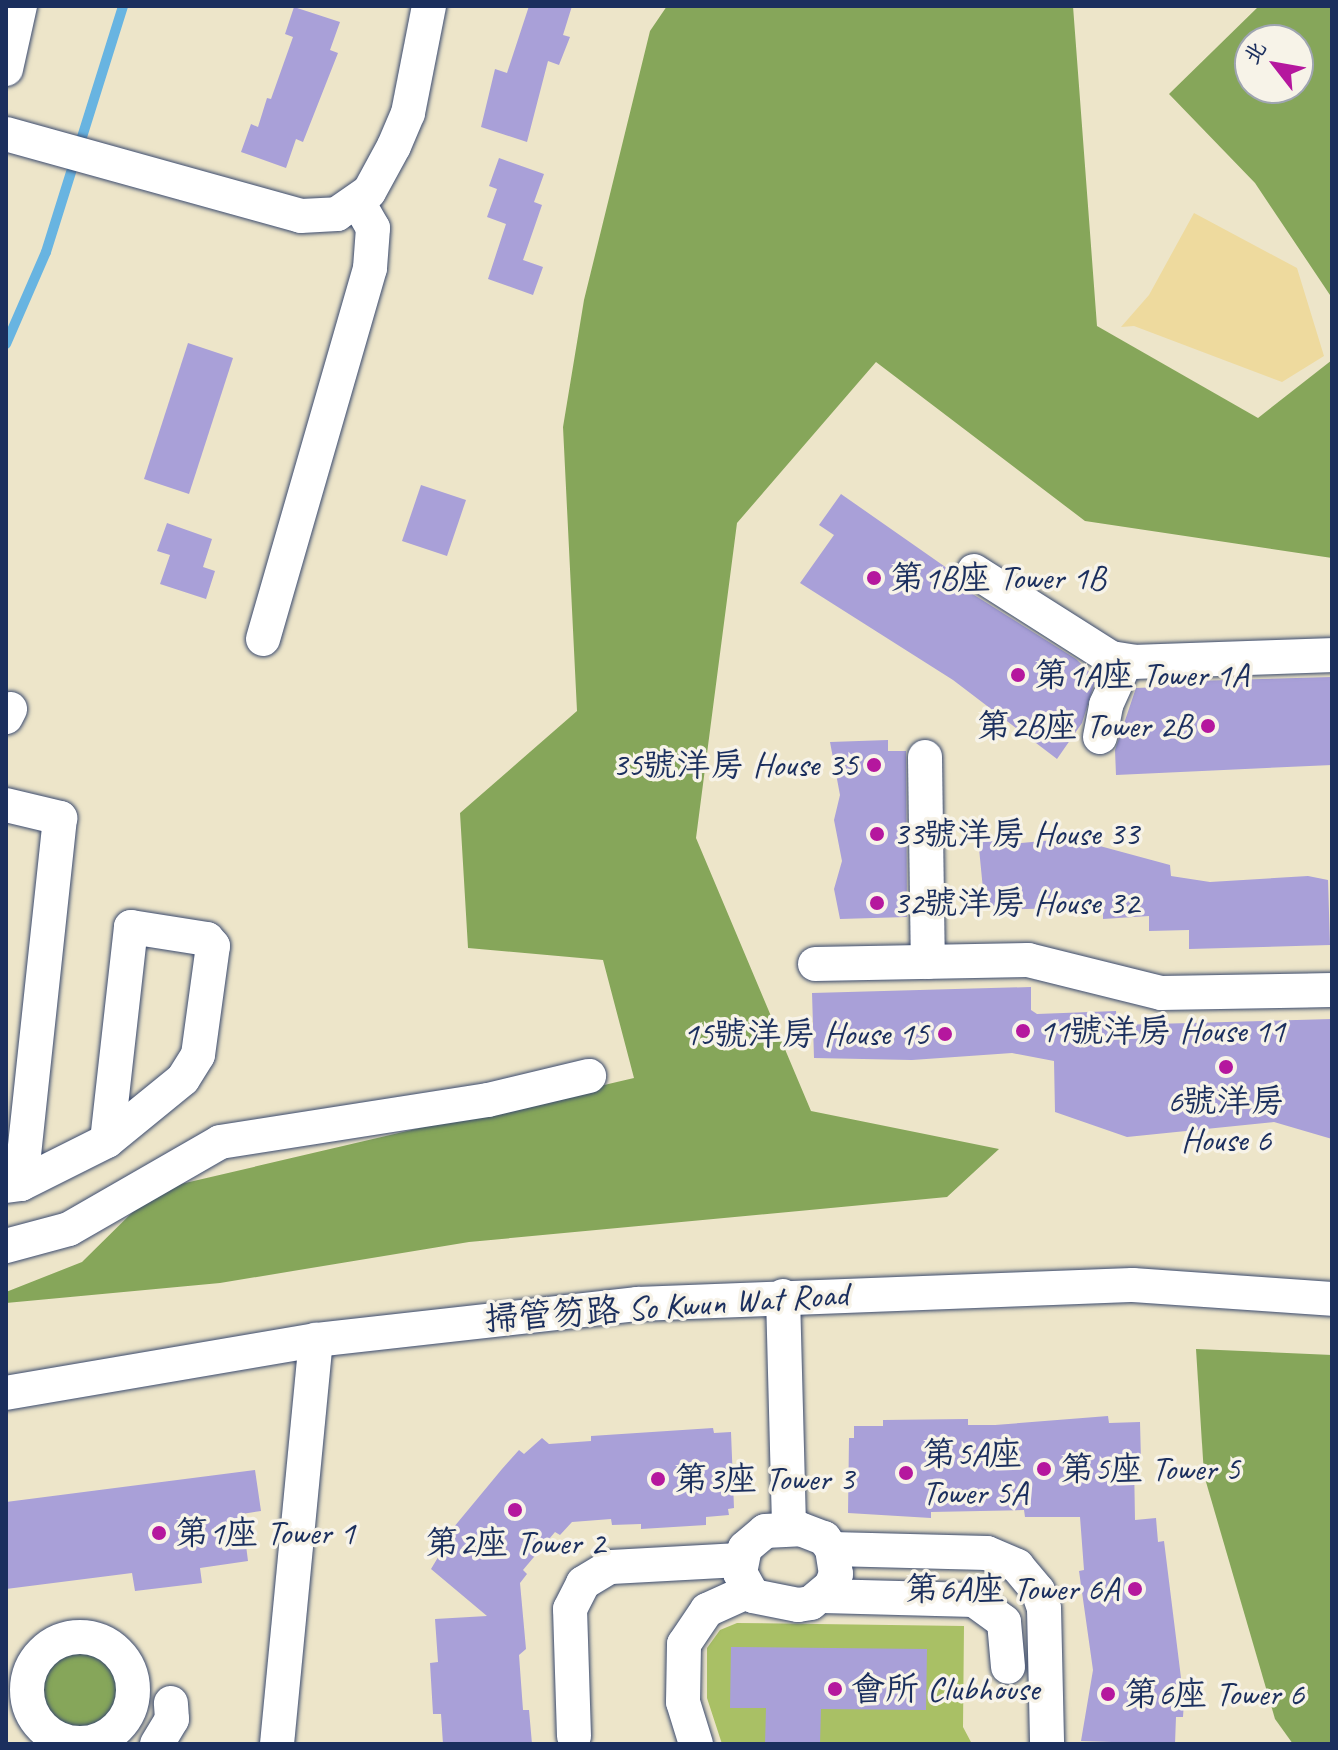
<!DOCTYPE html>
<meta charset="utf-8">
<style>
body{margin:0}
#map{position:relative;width:1338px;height:1750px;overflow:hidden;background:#ede5c9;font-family:Caveat,"LXGW WenKai TC",sans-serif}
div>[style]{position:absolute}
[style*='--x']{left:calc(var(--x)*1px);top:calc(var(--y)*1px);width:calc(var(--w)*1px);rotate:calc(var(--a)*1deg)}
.green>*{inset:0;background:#a9c065}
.forest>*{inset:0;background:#86a65a}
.round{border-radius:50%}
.sand>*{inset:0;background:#eeda9e}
.stream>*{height:10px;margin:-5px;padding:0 5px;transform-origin:5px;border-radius:5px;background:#68b4e1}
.building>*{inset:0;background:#a9a0d8}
.roads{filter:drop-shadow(0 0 2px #3a4a6e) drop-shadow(0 0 2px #3a4a6e)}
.minor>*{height:34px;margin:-17px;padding:0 17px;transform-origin:17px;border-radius:17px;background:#fff}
.minor>.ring{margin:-17px;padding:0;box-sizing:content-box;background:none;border:34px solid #fff;border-radius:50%}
.dots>*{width:22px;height:22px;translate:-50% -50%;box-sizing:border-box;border:4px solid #f7f3e8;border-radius:50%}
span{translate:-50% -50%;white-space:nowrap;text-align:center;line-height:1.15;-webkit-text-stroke:7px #f7f3e8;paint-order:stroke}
.poi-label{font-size:34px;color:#1b2f5e}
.left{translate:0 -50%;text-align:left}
.right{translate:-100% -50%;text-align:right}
.street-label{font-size:34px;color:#1b2f5e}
.frame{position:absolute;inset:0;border:8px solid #1b2f5e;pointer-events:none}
.north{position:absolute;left:1234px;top:24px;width:80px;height:80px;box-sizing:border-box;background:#f7f3e8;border:2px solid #9fa5b1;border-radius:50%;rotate:301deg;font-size:22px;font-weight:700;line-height:32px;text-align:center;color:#1b2f5e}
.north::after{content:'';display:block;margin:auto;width:28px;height:36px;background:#b5179e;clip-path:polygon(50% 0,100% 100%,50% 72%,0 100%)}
</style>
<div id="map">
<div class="green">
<i style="clip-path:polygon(737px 1623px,964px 1626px,963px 1727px,972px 1744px,722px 1744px,707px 1698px,707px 1648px,720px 1630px)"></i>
</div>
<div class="forest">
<i style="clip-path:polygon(667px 6px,1073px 6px,1097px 326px,1258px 418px,1332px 360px,1332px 558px,1085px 521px,876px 362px,737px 523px,696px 838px,811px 1111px,999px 1149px,947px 1197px,469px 1242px,220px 1283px,6px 1303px,6px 1292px,82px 1262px,155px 1190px,634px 1078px,603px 960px,468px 948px,460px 813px,577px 711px,563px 427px,584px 300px,650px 31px)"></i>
<i style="clip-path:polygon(evenodd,1259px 6px,1332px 6px,1332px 298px,1255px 183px,1169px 94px,1259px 6px,1250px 40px,1298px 40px,1298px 88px,1250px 88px,1250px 40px)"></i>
<i style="clip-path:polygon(1196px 1349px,1332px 1355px,1332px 1744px,1293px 1744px,1275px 1719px,1204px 1475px)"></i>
<i class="round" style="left:38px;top:1648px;width:86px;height:86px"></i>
</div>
<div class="sand">
<i style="clip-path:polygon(1194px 213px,1297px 268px,1324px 356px,1282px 382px,1134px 326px,1121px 327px,1149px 295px)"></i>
</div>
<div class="stream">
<i style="--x:6;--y:344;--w:100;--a:-66.5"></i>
<i style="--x:46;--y:252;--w:258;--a:-72.6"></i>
</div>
<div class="building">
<i style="clip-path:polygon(529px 6px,572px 6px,563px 35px,570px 37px,559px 65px,548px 61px,527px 142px,481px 127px,495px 69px,507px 73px)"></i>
<i style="clip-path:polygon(294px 7px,340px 22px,330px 50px,338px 53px,303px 142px,296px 139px,286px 168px,241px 152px,251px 124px,258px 127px,267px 98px,271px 99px,293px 37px,285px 34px)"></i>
<i style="clip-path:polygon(499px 158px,544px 174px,534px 202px,542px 205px,523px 260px,543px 267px,533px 295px,488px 279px,506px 224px,487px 217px,497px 189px,489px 186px)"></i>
<i style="clip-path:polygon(188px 343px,233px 358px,189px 494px,144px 479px)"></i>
<i style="clip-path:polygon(421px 485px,466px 500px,447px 556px,402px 541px)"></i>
<i style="clip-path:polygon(841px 494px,954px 573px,963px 588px,1076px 659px,1096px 678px,1082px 723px,1057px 759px,953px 680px,800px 583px,834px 535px,819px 525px)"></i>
<i style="clip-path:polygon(167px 523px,212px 539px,203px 567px,215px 571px,206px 599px,160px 584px,170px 555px,157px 551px)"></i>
<i style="clip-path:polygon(1332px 677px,1332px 765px,1116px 775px,1115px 750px,1136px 688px,1159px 687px,1159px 682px)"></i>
<i style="clip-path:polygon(888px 740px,888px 751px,906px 751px,907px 917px,840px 919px,834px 889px,842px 861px,834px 820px,840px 795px,830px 742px)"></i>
<i style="clip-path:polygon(978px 838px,1011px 844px,1064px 839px,1085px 842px,1170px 865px,1171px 876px,1210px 882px,1308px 876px,1328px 880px,1330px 945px,1189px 949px,1189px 930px,1149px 931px,1149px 916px,1103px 919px,1103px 907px,985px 910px)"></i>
<i style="clip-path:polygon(1031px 987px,1031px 1010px,1037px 1014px,1116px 1011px,1117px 1025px,1332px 1019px,1332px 1139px,1274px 1122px,1127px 1137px,1055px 1112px,1054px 1061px,1012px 1053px,912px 1060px,814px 1058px,812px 993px)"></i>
<i style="clip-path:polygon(1108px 1416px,1109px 1423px,1140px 1422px,1141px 1461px,1134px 1461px,1135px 1520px,1156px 1518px,1158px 1542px,1164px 1541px,1184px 1702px,1183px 1717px,1176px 1717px,1175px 1744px,1081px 1741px,1093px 1670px,1079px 1571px,1084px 1570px,1080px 1517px,1025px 1517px,1024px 1510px,931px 1512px,931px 1518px,848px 1513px,849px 1438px,854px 1438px,854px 1426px,883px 1426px,883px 1420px,968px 1419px,968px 1425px,995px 1425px)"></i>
<i style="clip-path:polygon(713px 1428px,714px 1433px,731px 1432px,734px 1508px,728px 1509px,729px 1515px,706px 1517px,706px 1525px,641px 1529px,641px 1524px,612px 1525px,611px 1519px,572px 1522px,560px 1535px,555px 1532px,523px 1570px,527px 1574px,520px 1583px,526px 1649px,519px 1655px,523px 1710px,529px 1710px,532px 1744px,443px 1744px,441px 1714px,433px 1714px,430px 1663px,438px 1662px,435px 1619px,487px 1616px,431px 1569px,443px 1549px,439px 1545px,502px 1469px,519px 1450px,524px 1454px,542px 1438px,549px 1444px,591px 1441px,591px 1436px)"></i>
<i style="clip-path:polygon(255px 1470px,261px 1511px,242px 1514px,248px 1561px,200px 1568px,202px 1583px,135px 1591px,132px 1573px,6px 1589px,6px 1502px)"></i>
<i style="clip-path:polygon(731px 1647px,927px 1649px,926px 1710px,821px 1709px,820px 1744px,765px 1744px,766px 1708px,730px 1708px)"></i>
</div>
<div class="roads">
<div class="minor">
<i style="--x:6;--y:69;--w:65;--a:-77.5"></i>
<i style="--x:6;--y:134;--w:306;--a:15.5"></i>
<i style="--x:301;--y:216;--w:36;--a:-3"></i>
<i style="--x:337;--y:214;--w:39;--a:-35"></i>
<i style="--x:369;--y:192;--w:52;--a:-61.5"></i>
<i style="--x:394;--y:146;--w:36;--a:-67"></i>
<i style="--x:408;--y:113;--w:109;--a:-78.9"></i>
<i style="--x:974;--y:571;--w:162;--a:32.4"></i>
<i style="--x:1111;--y:658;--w:24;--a:9"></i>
<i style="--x:1135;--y:662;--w:197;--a:-2"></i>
<i style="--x:263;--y:639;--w:386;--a:-73.9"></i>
<i style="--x:370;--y:268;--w:40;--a:-85.7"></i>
<i style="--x:373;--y:228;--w:30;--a:-120"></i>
<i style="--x:6;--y:717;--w:9;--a:-63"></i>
<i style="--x:1100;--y:737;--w:33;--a:-79"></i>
<i style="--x:1106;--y:705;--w:48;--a:-65.6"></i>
<i style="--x:925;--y:757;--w:205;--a:89.2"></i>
<i style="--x:6;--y:805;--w:56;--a:13.5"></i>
<i style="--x:60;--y:818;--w:368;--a:96.1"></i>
<i style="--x:815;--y:964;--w:213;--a:-1.1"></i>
<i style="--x:1028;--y:960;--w:137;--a:13.9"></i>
<i style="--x:1161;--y:993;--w:171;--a:-1"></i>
<i style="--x:6;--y:1186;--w:15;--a:-8"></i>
<i style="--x:21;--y:1184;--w:96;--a:-26.6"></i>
<i style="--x:107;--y:1141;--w:98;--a:-39.2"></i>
<i style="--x:183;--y:1079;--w:28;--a:-58"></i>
<i style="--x:198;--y:1055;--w:110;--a:-82.2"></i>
<i style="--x:213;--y:946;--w:9;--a:-131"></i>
<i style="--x:207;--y:939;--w:77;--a:-171"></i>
<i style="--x:131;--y:927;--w:215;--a:96.4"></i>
<i style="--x:6;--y:1246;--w:65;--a:-15.1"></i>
<i style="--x:69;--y:1229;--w:174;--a:-29.9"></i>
<i style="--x:220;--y:1142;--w:271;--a:-8.9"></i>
<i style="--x:488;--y:1100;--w:104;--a:-13.4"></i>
<i style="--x:783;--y:1296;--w:233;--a:88.5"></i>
<i style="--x:6;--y:1393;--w:314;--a:-9.7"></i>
<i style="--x:316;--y:1340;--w:323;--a:-6.4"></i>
<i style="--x:637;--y:1304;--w:496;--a:-2.2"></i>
<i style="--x:1133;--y:1285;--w:199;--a:4"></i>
<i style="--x:800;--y:1529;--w:26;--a:21"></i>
<i style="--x:824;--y:1538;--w:14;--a:54"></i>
<i style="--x:832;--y:1549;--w:25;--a:81"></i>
<i style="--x:836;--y:1574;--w:13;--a:113"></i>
<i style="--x:831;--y:1586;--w:26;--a:140"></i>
<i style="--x:811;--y:1603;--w:13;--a:171"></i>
<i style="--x:798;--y:1605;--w:46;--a:-168.7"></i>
<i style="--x:753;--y:1596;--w:26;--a:-119"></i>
<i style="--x:740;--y:1573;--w:25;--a:-79"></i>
<i style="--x:745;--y:1548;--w:26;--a:-40"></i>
<i style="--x:765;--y:1531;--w:35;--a:-3"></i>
<i style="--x:832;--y:1549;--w:155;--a:1.5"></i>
<i style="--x:987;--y:1553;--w:33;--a:23"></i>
<i style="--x:1017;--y:1566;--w:33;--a:50"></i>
<i style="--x:1038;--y:1591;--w:18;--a:71"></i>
<i style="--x:1044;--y:1608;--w:136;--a:88.7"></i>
<i style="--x:823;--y:1596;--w:151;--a:1.5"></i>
<i style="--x:974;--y:1600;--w:37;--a:36"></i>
<i style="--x:1004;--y:1622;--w:45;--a:84.9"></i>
<i class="ring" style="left:27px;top:1637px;width:72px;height:72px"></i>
<i style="--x:574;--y:1736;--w:127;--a:-91.8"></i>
<i style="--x:570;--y:1609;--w:29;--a:-63"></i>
<i style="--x:583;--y:1583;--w:31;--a:-31"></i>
<i style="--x:610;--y:1567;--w:131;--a:-3.1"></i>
<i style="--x:157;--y:1744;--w:29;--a:-59"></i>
<i style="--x:172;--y:1719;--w:16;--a:-94"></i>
<i style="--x:277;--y:1744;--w:406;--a:-84.5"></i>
<i style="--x:696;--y:1744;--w:44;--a:-107.2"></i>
<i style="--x:683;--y:1702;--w:58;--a:-89"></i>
<i style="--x:684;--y:1644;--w:41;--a:-55.9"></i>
<i style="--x:707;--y:1610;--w:46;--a:-24.3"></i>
</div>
</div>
<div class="dots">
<i style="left:874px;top:578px;background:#b5179e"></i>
<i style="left:1018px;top:675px;background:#b5179e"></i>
<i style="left:1208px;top:726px;background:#b5179e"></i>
<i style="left:874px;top:765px;background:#b5179e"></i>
<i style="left:877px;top:834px;background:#b5179e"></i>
<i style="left:877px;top:903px;background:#b5179e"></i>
<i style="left:1023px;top:1031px;background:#b5179e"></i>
<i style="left:945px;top:1034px;background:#b5179e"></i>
<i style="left:1226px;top:1067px;background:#b5179e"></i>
<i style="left:1044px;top:1469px;background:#b5179e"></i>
<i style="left:906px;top:1473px;background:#b5179e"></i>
<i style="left:658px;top:1479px;background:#b5179e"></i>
<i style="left:515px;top:1510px;background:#b5179e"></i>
<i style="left:159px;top:1533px;background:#b5179e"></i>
<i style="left:1135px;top:1589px;background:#b5179e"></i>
<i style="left:835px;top:1689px;background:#b5179e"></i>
<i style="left:1108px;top:1694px;background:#b5179e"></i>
</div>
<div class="poi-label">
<span class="left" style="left:890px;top:578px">第1B座 Tower 1B</span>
<span class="left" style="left:1034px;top:675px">第1A座 Tower 1A</span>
<span class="right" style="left:1192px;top:726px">第2B座 Tower 2B</span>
<span class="right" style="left:858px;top:765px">35號洋房 House 35</span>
<span class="left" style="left:893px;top:834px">33號洋房 House 33</span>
<span class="left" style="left:893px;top:903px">32號洋房 House 32</span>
<span class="left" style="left:1039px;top:1031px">11號洋房 House 11</span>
<span class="right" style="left:929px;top:1034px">15號洋房 House 15</span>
<span style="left:1226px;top:1120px">6號洋房<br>House 6</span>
<span class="left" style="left:922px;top:1473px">第5A座<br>Tower 5A</span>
<span class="left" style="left:1060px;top:1469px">第5座 Tower 5</span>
<span class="left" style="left:674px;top:1479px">第3座 Tower 3</span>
<span class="left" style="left:175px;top:1533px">第1座 Tower 1</span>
<span style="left:515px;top:1543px">第2座 Tower 2</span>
<span class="right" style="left:1119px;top:1589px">第6A座 Tower 6A</span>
<span class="left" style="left:851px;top:1689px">會所 Clubhouse</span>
<span class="left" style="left:1124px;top:1694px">第6座 Tower 6</span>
</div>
<div class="street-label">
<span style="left:666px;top:1306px;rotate:-4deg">掃管笏路 So Kwun Wat Road</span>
</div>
<div class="frame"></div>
<div class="north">北</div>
</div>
